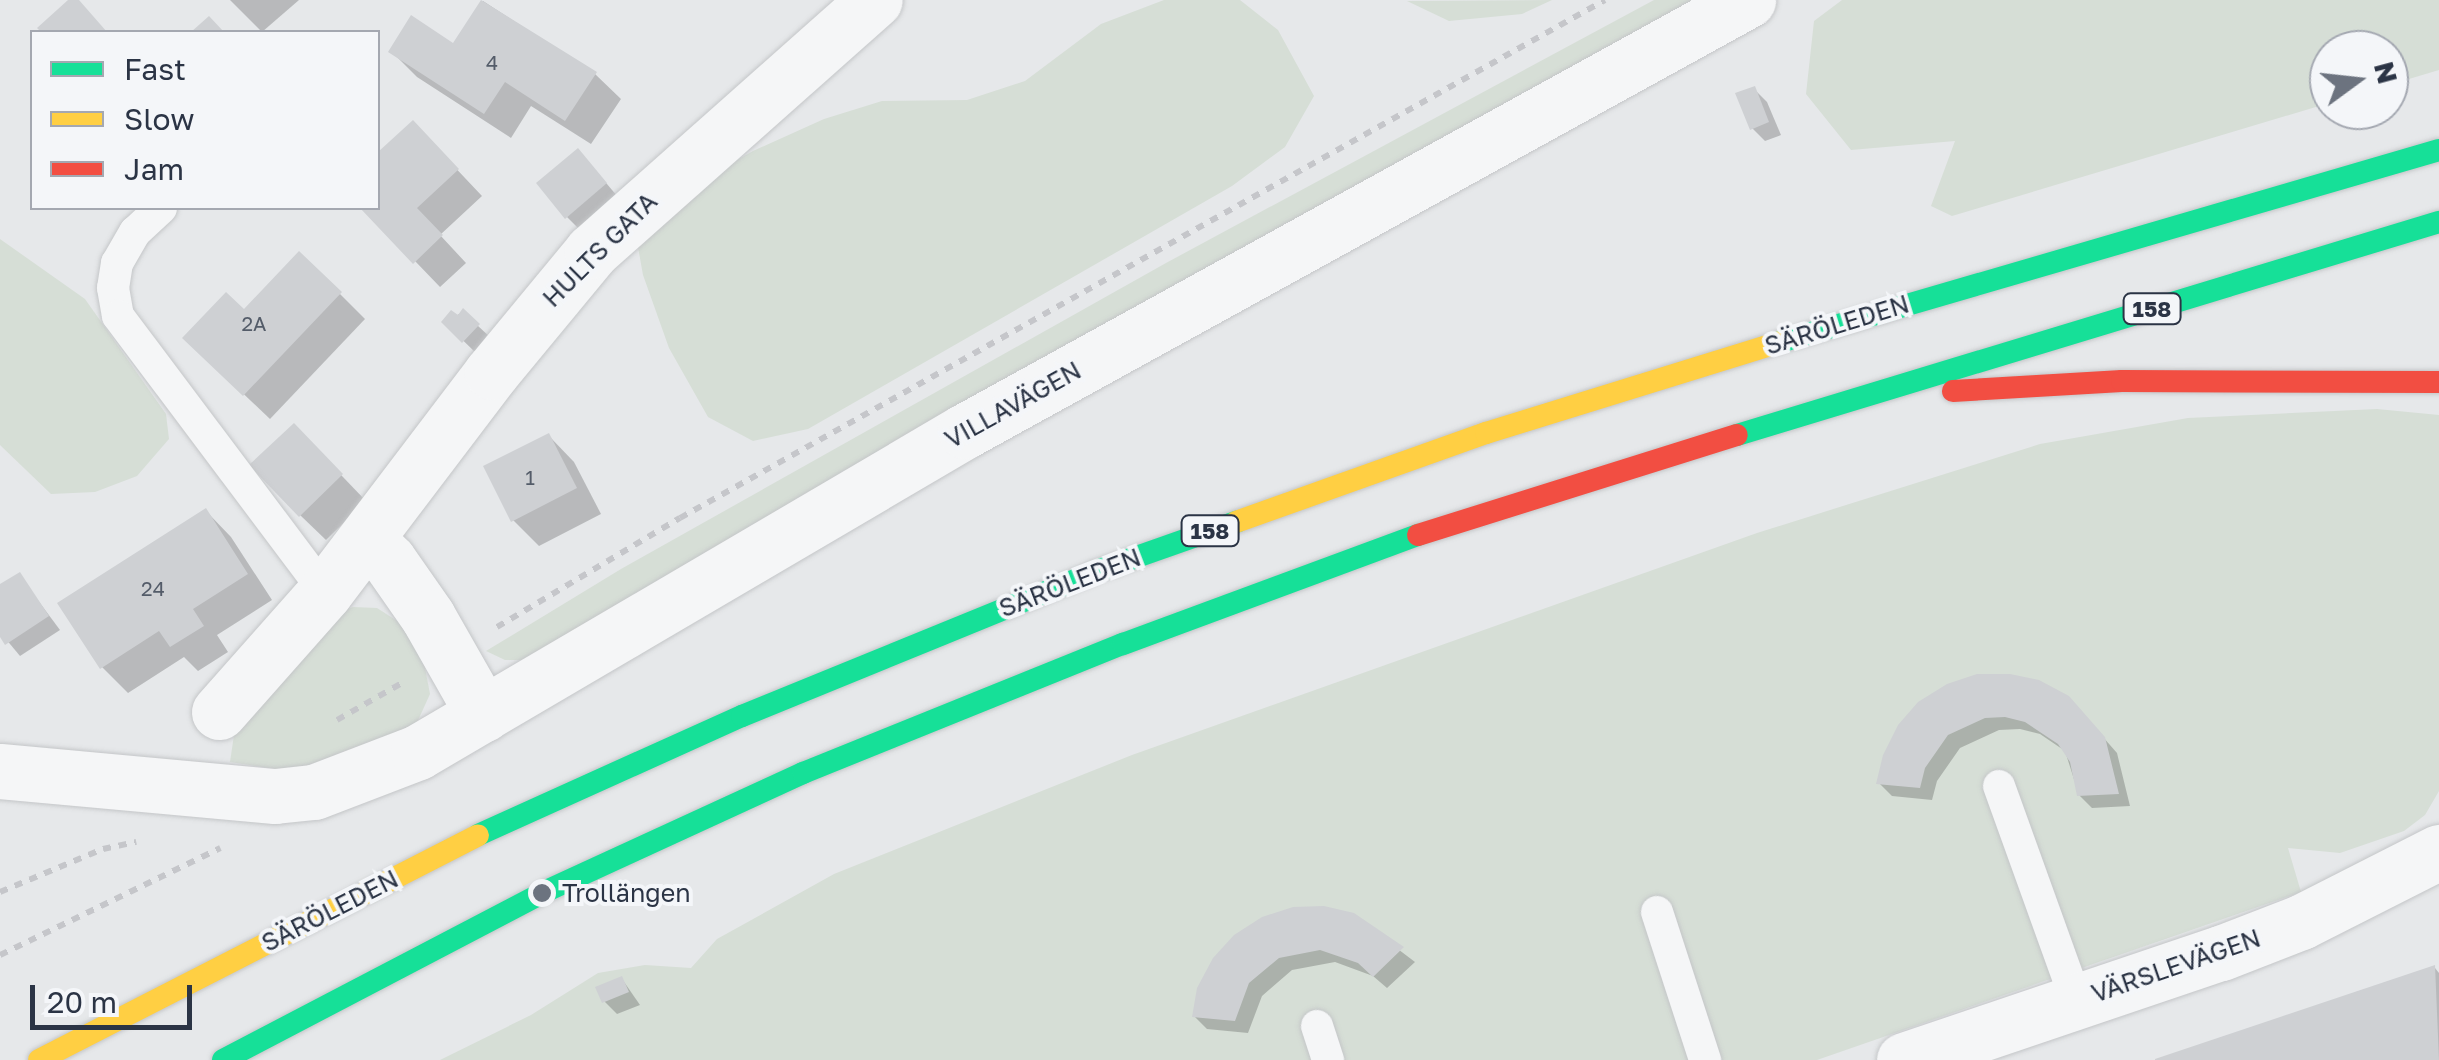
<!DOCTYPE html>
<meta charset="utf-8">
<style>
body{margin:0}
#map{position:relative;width:2439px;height:1060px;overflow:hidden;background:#e6e8ea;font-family:"Golos Text",sans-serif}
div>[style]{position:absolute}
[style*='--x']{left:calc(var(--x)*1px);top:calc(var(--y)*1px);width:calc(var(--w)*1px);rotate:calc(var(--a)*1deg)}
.green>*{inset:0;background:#d6ded6}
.shadow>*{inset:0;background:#0003}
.building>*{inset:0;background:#ced0d3}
.path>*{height:6px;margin-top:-3px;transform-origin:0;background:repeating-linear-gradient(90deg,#c5c6ca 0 8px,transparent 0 16px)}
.roads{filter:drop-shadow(0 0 2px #c4c6c8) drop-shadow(0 0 2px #c4c6c8)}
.lane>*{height:32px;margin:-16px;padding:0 16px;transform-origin:16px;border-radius:16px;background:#f5f6f7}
.street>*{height:55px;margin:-27.5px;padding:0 27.5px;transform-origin:27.5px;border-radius:27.5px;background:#f5f6f7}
.fast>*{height:22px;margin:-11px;padding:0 11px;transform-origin:11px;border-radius:11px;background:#16e098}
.slow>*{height:22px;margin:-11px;padding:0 11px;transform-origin:11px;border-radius:11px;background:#ffcf43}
.jam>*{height:22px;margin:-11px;padding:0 11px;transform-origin:11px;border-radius:11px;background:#f24e42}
.dots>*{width:28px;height:28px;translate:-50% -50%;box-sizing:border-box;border:5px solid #f4f6f9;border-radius:50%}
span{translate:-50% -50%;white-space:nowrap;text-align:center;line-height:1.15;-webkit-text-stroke:8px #f4f6f9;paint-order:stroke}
.number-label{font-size:20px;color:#545c69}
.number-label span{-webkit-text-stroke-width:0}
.shield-label span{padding:2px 8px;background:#f4f6f9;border:2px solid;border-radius:8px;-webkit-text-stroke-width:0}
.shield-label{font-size:22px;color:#2b3445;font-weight:700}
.street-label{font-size:25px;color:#2b3445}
.poi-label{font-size:25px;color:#2b3445}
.left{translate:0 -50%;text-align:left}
.legend{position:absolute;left:30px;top:30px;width:350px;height:180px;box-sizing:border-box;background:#f4f6f9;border:2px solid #a4a8b1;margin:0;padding:12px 18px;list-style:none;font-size:30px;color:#2b3445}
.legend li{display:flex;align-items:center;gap:20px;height:50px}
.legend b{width:50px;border:2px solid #a4a8b1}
.north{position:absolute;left:2309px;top:30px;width:100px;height:100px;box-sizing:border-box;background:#f4f6f9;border:2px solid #a4a8b1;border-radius:50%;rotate:75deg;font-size:28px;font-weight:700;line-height:40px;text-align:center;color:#2b3445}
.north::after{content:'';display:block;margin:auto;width:35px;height:45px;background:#6c737f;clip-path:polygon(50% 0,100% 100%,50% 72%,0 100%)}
.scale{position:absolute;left:30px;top:985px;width:162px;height:45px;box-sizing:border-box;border:5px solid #2b3445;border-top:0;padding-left:12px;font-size:30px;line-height:35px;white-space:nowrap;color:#2b3445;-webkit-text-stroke:8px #f4f6f9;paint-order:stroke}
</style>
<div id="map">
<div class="green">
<i style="clip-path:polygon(1164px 0,1240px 0,1278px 30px,1314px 96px,1285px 147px,1232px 186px,808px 429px,753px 441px,708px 417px,669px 348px,643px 275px,636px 236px,674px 196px,753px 151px,824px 119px,882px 101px,967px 100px,1025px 81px,1101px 24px)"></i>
<i style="clip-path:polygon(1552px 0,1522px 14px,1449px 21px,1407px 1px)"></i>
<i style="clip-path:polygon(1654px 0,1706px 0,522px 660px,505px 660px,486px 651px,621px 569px,1166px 263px)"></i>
<i style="clip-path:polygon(1842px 0,2439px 0,2439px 70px,2389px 85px,2389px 50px,2329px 50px,2329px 103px,1952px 216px,1931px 206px,1955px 141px,1851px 150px,1806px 94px,1814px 21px)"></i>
<i style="clip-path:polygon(0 239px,85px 299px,166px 414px,169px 439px,137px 476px,95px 492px,51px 494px,0 445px)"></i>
<i style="clip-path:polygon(2377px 409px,2439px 415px,2439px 791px,2425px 815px,2404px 831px,2340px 853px,2288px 848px,2301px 892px,1817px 1060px,440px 1060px,531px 1015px,598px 973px,645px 965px,691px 968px,717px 939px,834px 874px,1132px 755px,1757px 533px,2040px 444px,2188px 418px)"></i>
<i style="clip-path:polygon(353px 607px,377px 608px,405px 626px,422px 652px,430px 694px,415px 727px,312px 775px,230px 762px,234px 735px,252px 702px,333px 615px)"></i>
</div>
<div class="shadow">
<i style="clip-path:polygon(230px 0,299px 0,262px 32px)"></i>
<i style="clip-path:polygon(483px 1px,595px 74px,621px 99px,591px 144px,531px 106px,511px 138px,417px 77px,391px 51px,454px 46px)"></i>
<i style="clip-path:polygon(1754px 89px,1767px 102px,1781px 135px,1765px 141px,1752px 128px)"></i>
<i style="clip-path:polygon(413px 123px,482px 196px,440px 235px,466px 263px,440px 287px,364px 208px,378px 208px,378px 156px)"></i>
<i style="clip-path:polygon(590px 164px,618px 197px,580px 230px,567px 217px)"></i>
<i style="clip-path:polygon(340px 294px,365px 319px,270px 419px,211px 363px,244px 312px)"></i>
<i style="clip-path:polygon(463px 312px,491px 338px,476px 353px,444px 322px)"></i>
<i style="clip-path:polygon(549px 436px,574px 462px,601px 514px,539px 546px,513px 520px)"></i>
<i style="clip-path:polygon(319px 452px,366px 501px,326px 540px,300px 515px)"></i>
<i style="clip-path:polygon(206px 511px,231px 537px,272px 600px,217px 635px,228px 652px,198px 671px,184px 657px,128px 693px,102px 667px)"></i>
<i style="clip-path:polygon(19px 575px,60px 630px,20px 656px,0 632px,0 587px)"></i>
<i style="clip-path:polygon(1920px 704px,2081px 712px,2117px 753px,2130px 806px,2092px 808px,2079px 795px,2065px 751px,2040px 734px,2020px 729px,1999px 730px,1960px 748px,1937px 781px,1932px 800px,1892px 796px,1879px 783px)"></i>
<i style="clip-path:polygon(1353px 915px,1415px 962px,1387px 988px,1373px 976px,1335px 962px,1292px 970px,1262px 996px,1248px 1033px,1207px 1029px,1194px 1016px,1200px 989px)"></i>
<i style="clip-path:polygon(2435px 968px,2439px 973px,2439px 1060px,2160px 1060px)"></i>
<i style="clip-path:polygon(622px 979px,640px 1005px,617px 1014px,604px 1001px)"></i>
</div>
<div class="building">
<i style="clip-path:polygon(68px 0,79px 0,107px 32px,41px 32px,37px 28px)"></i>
<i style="clip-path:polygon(481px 0,597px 72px,565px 121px,505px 82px,484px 114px,388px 52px,411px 15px,453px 43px)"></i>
<i style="clip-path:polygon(209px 16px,224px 32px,191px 32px)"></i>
<i style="clip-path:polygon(1755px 86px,1769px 122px,1750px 130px,1735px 93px)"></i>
<i style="clip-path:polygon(413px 120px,459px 169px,417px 208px,443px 235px,413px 264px,360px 208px,378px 208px,378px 152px)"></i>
<i style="clip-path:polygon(578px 148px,607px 183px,565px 219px,536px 183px)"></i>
<i style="clip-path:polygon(299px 251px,342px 292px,243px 396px,182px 338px,226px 292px,244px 309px)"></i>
<i style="clip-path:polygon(463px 308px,480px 324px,462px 343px,441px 322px,451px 310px,458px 315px)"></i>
<i style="clip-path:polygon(294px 423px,343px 474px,299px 517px,249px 465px)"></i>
<i style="clip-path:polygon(549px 433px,577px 488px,511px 522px,483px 466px)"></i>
<i style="clip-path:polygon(206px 508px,248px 574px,193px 609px,204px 626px,170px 647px,159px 631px,100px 669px,57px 603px)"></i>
<i style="clip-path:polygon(20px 572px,49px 616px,5px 645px,0 637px,0 584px)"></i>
<i style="clip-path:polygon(1977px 674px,2010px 674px,2039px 680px,2069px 696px,2105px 737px,2119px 794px,2077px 796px,2070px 762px,2058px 744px,2025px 722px,2005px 717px,1985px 718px,1948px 735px,1925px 768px,1920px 788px,1876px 784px,1883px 755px,1898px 725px,1918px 702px,1947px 684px)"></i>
<i style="clip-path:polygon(1324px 906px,1354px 913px,1404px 947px,1373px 977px,1358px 963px,1320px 950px,1279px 958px,1249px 983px,1235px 1021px,1192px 1017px,1197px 988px,1213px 958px,1234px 935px,1262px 917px,1293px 907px)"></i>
<i style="clip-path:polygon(2435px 965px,2439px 1060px,2155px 1060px,2155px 1059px)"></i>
<i style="clip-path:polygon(622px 976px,629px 992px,602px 1003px,595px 987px)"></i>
</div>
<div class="path">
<i style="--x:497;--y:627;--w:213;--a:-30.8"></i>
<i style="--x:680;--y:518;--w:1060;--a:-29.25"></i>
<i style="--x:337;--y:720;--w:77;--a:-29.6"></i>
<i style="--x:0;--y:892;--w:112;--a:-22.7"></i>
<i style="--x:103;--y:849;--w:34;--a:-12"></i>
<i style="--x:0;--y:955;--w:245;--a:-25.9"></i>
</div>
<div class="roads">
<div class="lane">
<i style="--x:161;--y:208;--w:35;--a:137"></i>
<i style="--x:135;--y:232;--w:36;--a:120"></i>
<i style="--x:117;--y:263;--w:25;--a:99"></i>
<i style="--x:113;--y:288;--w:28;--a:80"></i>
<i style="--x:118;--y:316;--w:345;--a:53.1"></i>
<i style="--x:1999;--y:786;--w:227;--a:70.2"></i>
<i style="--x:1657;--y:912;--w:156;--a:72"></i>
<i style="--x:1317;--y:1026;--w:36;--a:72"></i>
</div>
<div class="street">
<i style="--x:367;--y:539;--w:31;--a:45"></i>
<i style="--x:389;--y:561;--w:68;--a:55.1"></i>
<i style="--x:428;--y:617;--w:112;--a:60.4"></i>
<i style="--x:219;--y:712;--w:160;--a:-48.5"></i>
<i style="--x:325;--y:592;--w:276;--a:-52.8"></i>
<i style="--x:492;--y:372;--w:157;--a:-50.4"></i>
<i style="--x:592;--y:251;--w:378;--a:-41.6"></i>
<i style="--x:0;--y:771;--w:276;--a:5.2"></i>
<i style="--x:275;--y:796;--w:39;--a:-6"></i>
<i style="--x:314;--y:792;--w:111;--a:-21"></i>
<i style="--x:418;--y:752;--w:634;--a:-30.41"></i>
<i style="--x:965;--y:431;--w:894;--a:-28.83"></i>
<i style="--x:1904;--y:1060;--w:335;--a:-18.7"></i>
<i style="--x:2221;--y:953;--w:86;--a:-21.2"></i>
<i style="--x:2301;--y:922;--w:155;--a:-26.9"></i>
</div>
<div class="fast">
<i style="--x:1780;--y:342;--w:686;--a:-16.24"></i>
<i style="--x:1737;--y:435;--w:734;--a:-16.88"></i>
<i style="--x:478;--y:835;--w:290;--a:-24.3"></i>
<i style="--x:742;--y:716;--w:380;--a:-22.2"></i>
<i style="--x:1094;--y:572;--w:151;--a:-19.4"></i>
<i style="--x:223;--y:1060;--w:360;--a:-27.6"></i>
<i style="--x:542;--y:893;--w:287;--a:-24.7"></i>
<i style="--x:803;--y:773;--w:345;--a:-22"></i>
<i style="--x:1123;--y:644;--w:314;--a:-20.3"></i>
</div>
<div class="slow">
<i style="--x:1236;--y:522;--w:265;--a:-19.6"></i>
<i style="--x:1486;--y:433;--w:308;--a:-17.2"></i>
<i style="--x:39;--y:1060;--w:493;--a:-27.1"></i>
</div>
<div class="jam">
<i style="--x:1953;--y:391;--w:169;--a:-3.4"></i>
<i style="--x:2122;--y:381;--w:317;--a:0.2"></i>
<i style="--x:1418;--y:535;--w:334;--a:-17.4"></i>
</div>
</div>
<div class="dots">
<i style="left:542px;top:893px;background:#6c737f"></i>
</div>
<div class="number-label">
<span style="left:492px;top:62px">4</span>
<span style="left:254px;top:323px">2A</span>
<span style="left:530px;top:477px">1</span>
<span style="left:153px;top:588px">24</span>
</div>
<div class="shield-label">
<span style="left:2152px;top:309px">158</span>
<span style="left:1210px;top:531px">158</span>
</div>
<div class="street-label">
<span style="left:600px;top:250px;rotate:-45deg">HULTS GATA</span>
<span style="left:1837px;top:325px;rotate:-17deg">SÄRÖLEDEN</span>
<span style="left:1013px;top:405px;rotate:-29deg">VILLAVÄGEN</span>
<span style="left:1070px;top:583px;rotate:-21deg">SÄRÖLEDEN</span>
<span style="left:330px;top:911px;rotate:-27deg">SÄRÖLEDEN</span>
<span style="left:2176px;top:966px;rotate:-19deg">VÄRSLEVÄGEN</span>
</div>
<div class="poi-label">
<span class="left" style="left:562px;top:893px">Trollängen</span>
</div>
<ul class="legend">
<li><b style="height:12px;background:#16e098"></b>Fast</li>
<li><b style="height:12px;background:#ffcf43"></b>Slow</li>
<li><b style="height:12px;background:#f24e42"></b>Jam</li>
</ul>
<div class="north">N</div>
<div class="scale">20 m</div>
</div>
